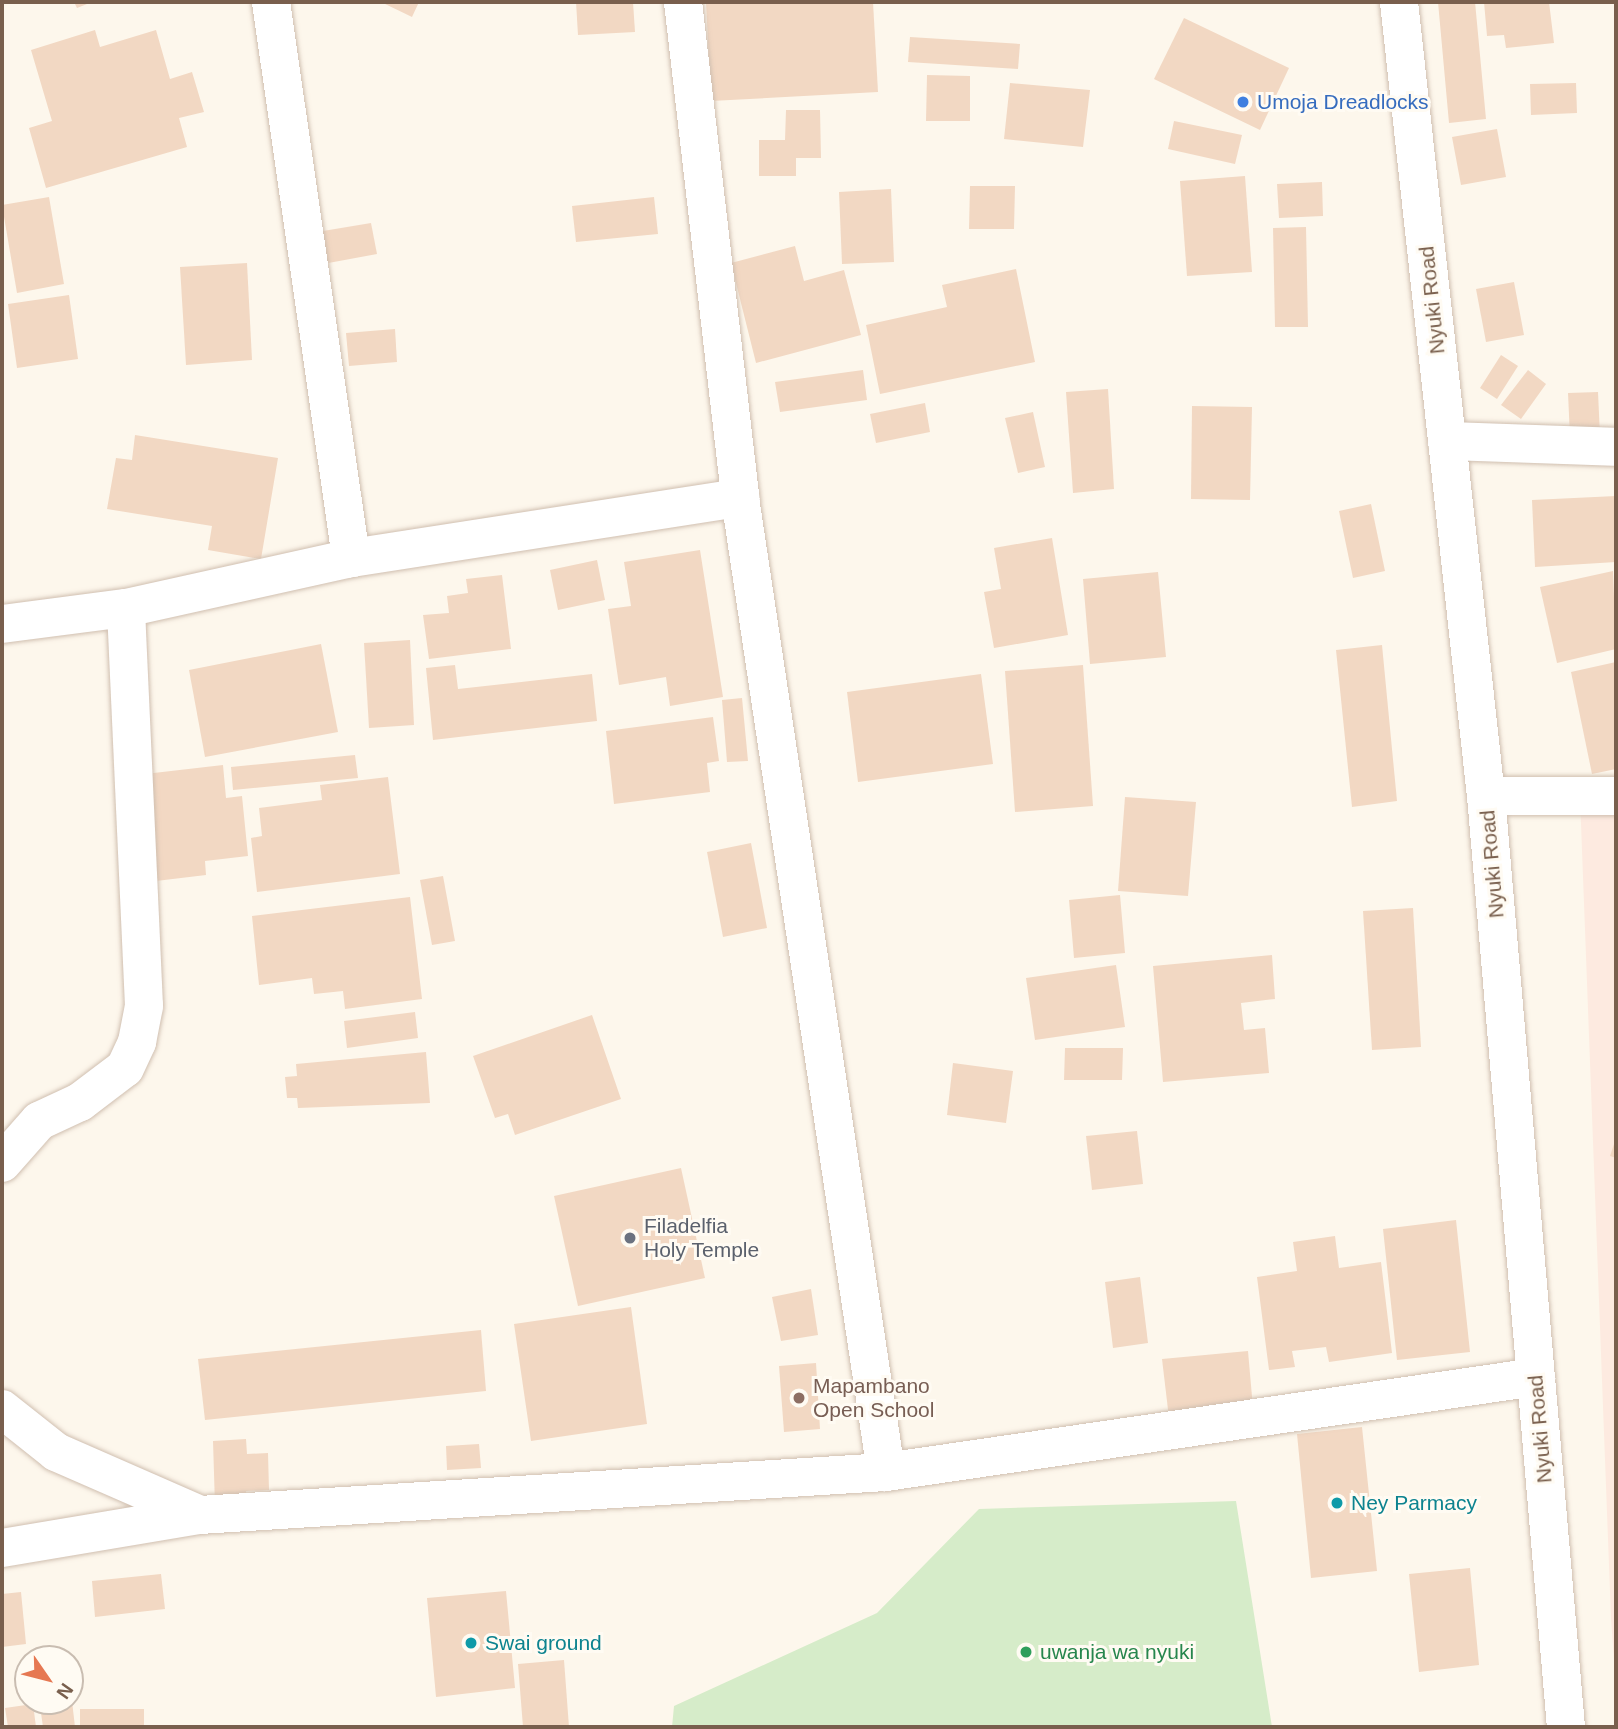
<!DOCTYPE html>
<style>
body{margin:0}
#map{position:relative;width:1618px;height:1729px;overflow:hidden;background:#fdf7ec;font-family:Arial,sans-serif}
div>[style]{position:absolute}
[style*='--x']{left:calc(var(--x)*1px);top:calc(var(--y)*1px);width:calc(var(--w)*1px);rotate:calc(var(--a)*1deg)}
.commercial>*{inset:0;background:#fdeae0}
.green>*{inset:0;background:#d6ecc9}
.building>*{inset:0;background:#f2d8c3}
.roads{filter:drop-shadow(0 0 2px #d0bfb0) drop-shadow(0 0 2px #d0bfb0)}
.minor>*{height:38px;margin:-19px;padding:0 19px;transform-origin:19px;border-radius:19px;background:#fff}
.dots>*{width:19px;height:19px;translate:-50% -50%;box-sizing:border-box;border:4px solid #fffbf3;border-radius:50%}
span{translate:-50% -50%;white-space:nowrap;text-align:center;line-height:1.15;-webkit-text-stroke:6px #fffbf3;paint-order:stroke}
.shop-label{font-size:21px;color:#366cbe}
.left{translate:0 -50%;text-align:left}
.street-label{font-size:21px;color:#795f4d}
.worship-label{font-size:21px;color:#5b616d}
.education-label{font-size:21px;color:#785e54}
.culture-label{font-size:21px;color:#0d838f}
.leisure-label{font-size:21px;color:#27864d}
.frame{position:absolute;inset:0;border:4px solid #795f4d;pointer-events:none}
.north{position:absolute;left:14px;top:1645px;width:70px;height:70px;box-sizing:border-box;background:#fffbf3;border:2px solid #c9bdb1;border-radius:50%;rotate:125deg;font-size:19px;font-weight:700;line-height:28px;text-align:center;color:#795f4d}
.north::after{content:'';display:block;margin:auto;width:24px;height:32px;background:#e67852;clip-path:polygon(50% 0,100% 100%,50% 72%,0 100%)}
</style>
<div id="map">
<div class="commercial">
<i style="clip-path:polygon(1580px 797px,1616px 808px,1616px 1687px,1611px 1618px)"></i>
</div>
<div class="green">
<i style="clip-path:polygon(1236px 1501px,1272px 1727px,672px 1727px,674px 1706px,877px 1613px,979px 1509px)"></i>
</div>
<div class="building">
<i style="clip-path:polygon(74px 2px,92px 2px,77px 8px)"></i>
<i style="clip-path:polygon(381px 2px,419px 2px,412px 17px)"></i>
<i style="clip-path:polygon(576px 2px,633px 2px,635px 32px,578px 35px)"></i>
<i style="clip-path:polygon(706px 2px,873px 2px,878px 92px,711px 101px)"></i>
<i style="clip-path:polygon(1438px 2px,1475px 2px,1486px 119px,1449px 123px)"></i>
<i style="clip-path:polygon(1484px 2px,1549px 2px,1554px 43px,1506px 48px,1504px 35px,1487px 36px)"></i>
<i style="clip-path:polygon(1184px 18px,1289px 68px,1260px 130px,1154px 79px)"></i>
<i style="clip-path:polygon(95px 30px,100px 47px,156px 30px,170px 79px,192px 72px,204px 112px,179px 118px,187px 147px,46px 188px,29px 128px,52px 121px,31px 50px)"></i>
<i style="clip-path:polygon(910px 37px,1020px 44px,1018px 69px,908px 62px)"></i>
<i style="clip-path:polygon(927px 75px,970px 76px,970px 121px,926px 121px)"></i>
<i style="clip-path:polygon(1010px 83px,1090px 90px,1083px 147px,1004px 139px)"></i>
<i style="clip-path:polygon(1576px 83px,1577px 113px,1531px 115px,1530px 84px)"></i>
<i style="clip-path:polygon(786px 110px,820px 110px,821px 158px,796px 158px,796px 176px,759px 176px,759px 140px,785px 140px)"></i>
<i style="clip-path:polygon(1174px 121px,1242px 135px,1235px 164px,1168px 149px)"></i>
<i style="clip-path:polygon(1497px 129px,1506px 177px,1461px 185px,1452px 137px)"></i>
<i style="clip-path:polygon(1245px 176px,1252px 272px,1187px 276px,1180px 181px)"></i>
<i style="clip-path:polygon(1322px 182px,1323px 216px,1279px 218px,1277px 184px)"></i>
<i style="clip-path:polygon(970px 186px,1015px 186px,1014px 229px,969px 229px)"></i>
<i style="clip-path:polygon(891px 189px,894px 262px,842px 264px,839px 192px)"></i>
<i style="clip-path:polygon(49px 197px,64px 284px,17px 293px,2px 205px)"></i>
<i style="clip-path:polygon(654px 197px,658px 234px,576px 242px,572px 206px)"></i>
<i style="clip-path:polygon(371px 223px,377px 254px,323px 264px,317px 232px)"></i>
<i style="clip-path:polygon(1306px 227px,1308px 327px,1275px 327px,1273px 228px)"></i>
<i style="clip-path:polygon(795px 246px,804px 281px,844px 270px,861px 335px,756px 363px,731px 263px)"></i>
<i style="clip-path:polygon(247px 263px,252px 360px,186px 365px,180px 267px)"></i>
<i style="clip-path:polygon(1016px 269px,1035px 362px,880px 394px,866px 325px,947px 307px,942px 285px)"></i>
<i style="clip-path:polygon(1514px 282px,1524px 335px,1486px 342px,1476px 289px)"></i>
<i style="clip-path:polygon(69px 295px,78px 359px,17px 368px,8px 304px)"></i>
<i style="clip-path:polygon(395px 329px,397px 362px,349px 366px,346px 333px)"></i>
<i style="clip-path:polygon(1501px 355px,1518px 366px,1497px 399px,1480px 388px)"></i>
<i style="clip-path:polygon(863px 370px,867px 400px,780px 412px,775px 382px)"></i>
<i style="clip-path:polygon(1528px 370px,1546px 384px,1521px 419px,1501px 405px)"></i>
<i style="clip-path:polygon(1108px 389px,1114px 489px,1073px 493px,1066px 392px)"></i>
<i style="clip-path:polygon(1598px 392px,1600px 436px,1570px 437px,1568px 393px)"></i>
<i style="clip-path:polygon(925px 403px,930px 432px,876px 443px,870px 414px)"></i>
<i style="clip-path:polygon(1192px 406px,1252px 407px,1250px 500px,1191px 499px)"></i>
<i style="clip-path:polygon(1033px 412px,1045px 467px,1018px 473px,1005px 418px)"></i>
<i style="clip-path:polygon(135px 435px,278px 458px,261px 559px,208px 550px,212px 526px,107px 509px,116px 458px,132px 460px)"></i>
<i style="clip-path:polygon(1616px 496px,1616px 562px,1535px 567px,1532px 500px)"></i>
<i style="clip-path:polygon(1371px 504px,1385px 571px,1353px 578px,1339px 511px)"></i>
<i style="clip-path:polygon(1052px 538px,1068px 635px,994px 648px,984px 592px,1001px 589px,994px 548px)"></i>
<i style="clip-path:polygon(700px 550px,723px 697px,670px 706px,666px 677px,619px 685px,608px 609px,631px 606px,624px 562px)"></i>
<i style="clip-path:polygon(597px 560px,605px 600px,558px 610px,550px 570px)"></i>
<i style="clip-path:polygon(1613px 571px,1616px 649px,1557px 663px,1540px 587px)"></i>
<i style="clip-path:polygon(1158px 572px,1166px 657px,1090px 664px,1083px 579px)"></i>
<i style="clip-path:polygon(502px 575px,511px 649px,429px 659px,423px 615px,449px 613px,447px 596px,468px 593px,466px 579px)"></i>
<i style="clip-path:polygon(410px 640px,414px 725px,369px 728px,364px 643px)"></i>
<i style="clip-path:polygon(321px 644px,338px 732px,205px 757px,189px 670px)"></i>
<i style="clip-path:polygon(1382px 645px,1397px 801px,1352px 807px,1336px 650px)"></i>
<i style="clip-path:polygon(1616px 662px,1616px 769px,1592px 774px,1571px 672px)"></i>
<i style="clip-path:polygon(455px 665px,458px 689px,592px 674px,597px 721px,433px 740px,426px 668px)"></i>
<i style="clip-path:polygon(1083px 665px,1093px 806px,1015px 812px,1005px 671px)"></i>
<i style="clip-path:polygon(981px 674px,993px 764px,858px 782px,847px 692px)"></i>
<i style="clip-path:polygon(742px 698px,748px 761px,727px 762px,722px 700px)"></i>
<i style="clip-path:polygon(713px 717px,719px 761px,707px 763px,710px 792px,614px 804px,606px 731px)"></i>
<i style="clip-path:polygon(355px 755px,358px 778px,233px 790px,231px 767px)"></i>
<i style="clip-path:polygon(223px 765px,226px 798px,242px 796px,248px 856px,205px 861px,206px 875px,156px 881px,145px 774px)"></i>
<i style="clip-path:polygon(388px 777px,400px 874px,257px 892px,251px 838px,262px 836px,259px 808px,322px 800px,320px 785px)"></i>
<i style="clip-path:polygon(1125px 797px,1196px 802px,1188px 896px,1118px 891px)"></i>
<i style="clip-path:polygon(751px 843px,767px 928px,723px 937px,707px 852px)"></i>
<i style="clip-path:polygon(443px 876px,455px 941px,432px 945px,420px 880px)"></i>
<i style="clip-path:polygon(1120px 895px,1125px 953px,1074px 958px,1069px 900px)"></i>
<i style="clip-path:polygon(410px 897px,422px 999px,345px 1009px,343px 991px,314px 994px,312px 978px,259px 985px,252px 916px)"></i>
<i style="clip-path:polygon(1413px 908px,1421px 1047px,1372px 1050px,1363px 911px)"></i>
<i style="clip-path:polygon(1272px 955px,1275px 999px,1241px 1003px,1244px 1030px,1265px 1028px,1269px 1073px,1163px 1082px,1153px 966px)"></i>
<i style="clip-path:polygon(1116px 965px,1125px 1027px,1035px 1040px,1026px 978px)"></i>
<i style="clip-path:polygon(415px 1012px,418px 1038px,347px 1048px,344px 1021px)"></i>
<i style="clip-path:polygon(592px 1015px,621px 1099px,515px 1135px,508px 1114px,495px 1118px,473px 1056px)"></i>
<i style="clip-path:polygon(1065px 1048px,1123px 1048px,1122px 1080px,1064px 1080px)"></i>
<i style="clip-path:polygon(426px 1052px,430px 1103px,298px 1108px,297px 1098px,287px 1098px,285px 1077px,297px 1076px,296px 1064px)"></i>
<i style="clip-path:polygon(953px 1063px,1013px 1071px,1006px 1123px,947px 1115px)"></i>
<i style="clip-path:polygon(1137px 1131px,1143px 1184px,1092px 1190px,1086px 1136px)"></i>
<i style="clip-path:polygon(1616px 1138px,1616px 1158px,1610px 1156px)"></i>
<i style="clip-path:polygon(681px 1168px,705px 1278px,578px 1306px,554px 1196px)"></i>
<i style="clip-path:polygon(1456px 1220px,1470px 1352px,1397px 1360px,1383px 1229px)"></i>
<i style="clip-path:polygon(1335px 1236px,1339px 1268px,1381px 1262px,1392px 1353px,1329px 1362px,1326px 1347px,1292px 1351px,1295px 1367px,1269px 1370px,1257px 1277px,1297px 1271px,1293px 1242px)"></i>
<i style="clip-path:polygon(1140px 1277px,1148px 1343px,1113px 1348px,1105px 1282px)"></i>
<i style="clip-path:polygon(811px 1289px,818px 1335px,781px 1341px,772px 1297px)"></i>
<i style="clip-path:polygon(631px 1307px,647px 1424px,531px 1441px,514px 1324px)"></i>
<i style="clip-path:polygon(481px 1330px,486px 1391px,205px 1420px,198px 1359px)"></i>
<i style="clip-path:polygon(1248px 1351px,1253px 1408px,1169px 1418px,1162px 1359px)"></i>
<i style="clip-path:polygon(816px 1363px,820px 1429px,784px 1432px,779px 1366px)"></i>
<i style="clip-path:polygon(1362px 1427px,1377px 1571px,1311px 1578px,1297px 1434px)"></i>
<i style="clip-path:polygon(246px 1439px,247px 1454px,268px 1453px,269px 1490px,246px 1491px,247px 1505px,215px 1506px,213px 1441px)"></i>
<i style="clip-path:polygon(479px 1444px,481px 1468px,447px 1470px,446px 1446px)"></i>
<i style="clip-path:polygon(1470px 1568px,1479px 1665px,1419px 1672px,1409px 1574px)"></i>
<i style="clip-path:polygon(161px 1574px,165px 1609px,95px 1617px,92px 1581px)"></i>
<i style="clip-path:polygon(506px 1591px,515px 1688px,436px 1697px,427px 1598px)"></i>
<i style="clip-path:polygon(21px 1592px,26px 1644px,2px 1647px,2px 1594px)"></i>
<i style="clip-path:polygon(564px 1660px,569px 1727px,523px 1727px,518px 1664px)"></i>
<i style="clip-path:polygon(72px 1701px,75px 1727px,43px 1727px,40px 1706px)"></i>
<i style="clip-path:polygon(33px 1704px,36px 1727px,8px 1727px,5px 1708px)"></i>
<i style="clip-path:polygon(80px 1709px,144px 1709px,144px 1727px,80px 1727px)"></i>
</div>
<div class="roads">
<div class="minor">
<i style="--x:271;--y:2;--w:562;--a:81.81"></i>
<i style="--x:683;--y:2;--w:499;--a:83.4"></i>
<i style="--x:740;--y:498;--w:985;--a:81.47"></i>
<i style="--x:1399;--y:2;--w:799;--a:83.75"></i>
<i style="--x:1486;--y:796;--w:934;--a:85.09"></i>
<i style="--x:1447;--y:441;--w:169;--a:2"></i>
<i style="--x:2;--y:624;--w:125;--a:-7.4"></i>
<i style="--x:126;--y:608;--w:230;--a:-12.5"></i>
<i style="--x:351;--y:558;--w:394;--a:-8.8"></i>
<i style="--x:1486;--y:796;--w:130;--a:0"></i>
<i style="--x:2;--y:1163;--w:56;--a:-48.6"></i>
<i style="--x:39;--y:1121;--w:45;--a:-24.9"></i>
<i style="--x:80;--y:1102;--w:56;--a:-37.1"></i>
<i style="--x:125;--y:1068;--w:29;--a:-65"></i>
<i style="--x:137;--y:1042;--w:37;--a:-79"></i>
<i style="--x:144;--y:1006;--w:398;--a:-92.6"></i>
<i style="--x:2;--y:1409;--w:69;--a:38.5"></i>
<i style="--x:56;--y:1452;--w:157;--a:23.6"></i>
<i style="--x:2;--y:1548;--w:201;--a:-9.5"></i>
<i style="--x:200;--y:1515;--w:687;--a:-3.59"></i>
<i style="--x:886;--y:1472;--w:657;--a:-8.32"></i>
</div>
</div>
<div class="dots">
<i style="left:1243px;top:102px;background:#3f7fe0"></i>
<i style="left:630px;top:1238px;background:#6b7280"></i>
<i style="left:799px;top:1398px;background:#8d6e63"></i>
<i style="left:1337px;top:1503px;background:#0f9aa8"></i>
<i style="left:471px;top:1643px;background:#0f9aa8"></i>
<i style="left:1026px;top:1652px;background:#2e9e5b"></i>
</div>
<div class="shop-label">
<span class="left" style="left:1257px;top:102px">Umoja Dreadlocks</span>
</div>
<div class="street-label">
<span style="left:1432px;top:300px;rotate:-96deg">Nyuki Road</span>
<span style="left:1492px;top:864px;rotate:-95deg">Nyuki Road</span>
<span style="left:1540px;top:1429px;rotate:-95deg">Nyuki Road</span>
</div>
<div class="worship-label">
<span class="left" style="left:644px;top:1238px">Filadelfia<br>Holy Temple</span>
</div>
<div class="education-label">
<span class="left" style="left:813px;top:1398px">Mapambano<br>Open School</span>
</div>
<div class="culture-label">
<span class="left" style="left:1351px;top:1503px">Ney Parmacy</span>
<span class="left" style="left:485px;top:1643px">Swai ground</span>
</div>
<div class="leisure-label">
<span class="left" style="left:1040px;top:1652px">uwanja wa nyuki</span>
</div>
<div class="frame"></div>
<div class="north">N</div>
</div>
